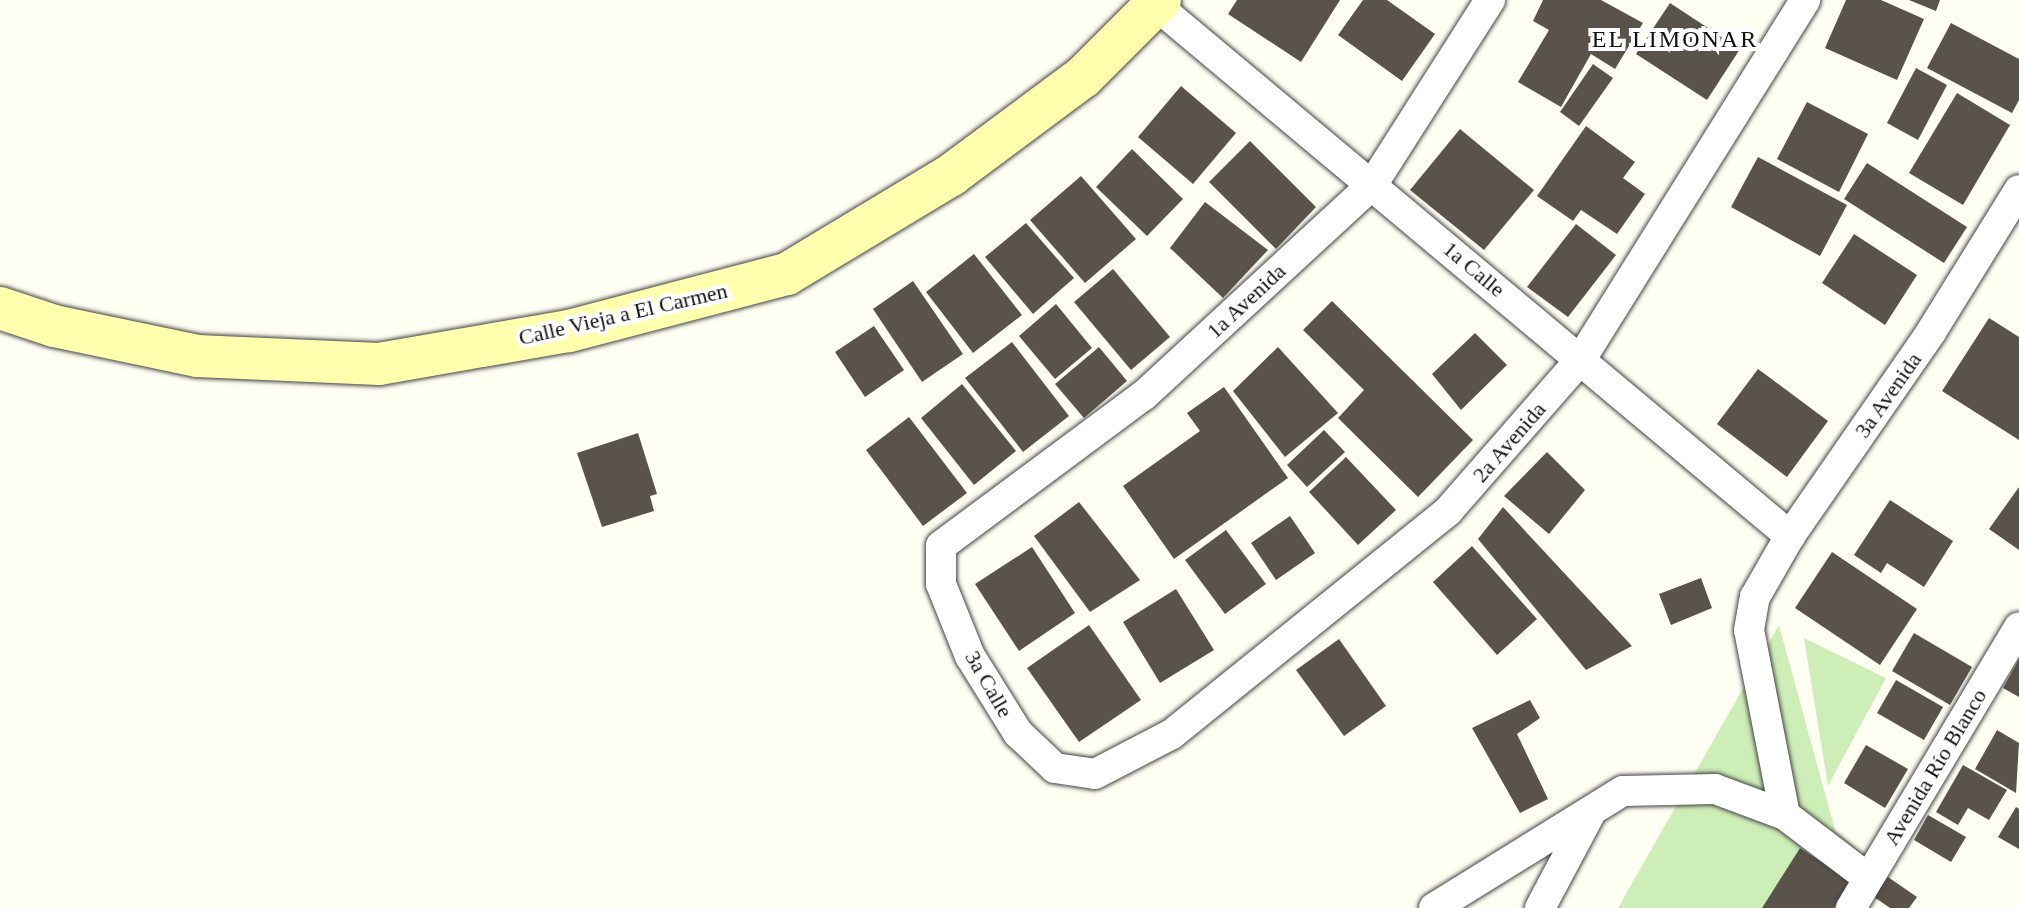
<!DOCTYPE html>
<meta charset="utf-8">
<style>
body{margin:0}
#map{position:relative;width:2019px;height:908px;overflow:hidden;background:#fffef3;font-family:"Times New Roman",serif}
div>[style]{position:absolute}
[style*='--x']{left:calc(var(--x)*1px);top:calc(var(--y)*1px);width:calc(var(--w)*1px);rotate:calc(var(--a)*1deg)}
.green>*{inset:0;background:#ceeeb8}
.building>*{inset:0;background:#5a534b}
.roads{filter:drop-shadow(0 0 2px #434343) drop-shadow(0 0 2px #434343)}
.street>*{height:30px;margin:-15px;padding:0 15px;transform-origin:15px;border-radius:15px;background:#fff}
.secondary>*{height:42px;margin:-21px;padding:0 21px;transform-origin:21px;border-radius:21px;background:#ffffae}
span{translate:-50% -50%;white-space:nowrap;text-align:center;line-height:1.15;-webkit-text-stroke:8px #fff;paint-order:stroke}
.street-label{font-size:22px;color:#101010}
.neighbourhood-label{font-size:24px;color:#101010;letter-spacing:2px}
</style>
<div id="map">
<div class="green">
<i style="clip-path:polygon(1779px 625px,1835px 830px,1881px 870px,1859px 908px,1618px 908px)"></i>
<i style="clip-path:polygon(1804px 638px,1886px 678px,1828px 786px)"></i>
</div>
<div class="building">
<i style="clip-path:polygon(1237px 0,1340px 0,1301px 62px,1228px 14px)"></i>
<i style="clip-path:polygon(1363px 0,1387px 0,1435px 34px,1402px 81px,1338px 35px)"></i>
<i style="clip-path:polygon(1543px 0,1601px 0,1643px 23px,1615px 69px,1591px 54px,1561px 107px,1518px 82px,1549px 30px,1533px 21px)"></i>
<i style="clip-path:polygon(1846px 0,1881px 0,1924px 19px,1897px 80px,1825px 48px)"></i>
<i style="clip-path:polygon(1909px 0,1940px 0,1936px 11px)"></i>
<i style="clip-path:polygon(1670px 3px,1740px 49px,1707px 100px,1636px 54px)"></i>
<i style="clip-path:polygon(1951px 23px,2019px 59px,2019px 100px,2012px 113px,1927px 68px)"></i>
<i style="clip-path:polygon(1593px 64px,1613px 78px,1579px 126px,1560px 112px)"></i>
<i style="clip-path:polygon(1916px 68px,1947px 85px,1918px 140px,1887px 123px)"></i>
<i style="clip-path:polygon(1181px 86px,1236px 133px,1193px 184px,1138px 137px)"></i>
<i style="clip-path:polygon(1957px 93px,2010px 125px,1963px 205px,1909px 173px)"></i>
<i style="clip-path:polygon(1807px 102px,1868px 134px,1839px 192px,1777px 159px)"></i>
<i style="clip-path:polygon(1586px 126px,1635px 162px,1623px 178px,1645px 194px,1617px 234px,1581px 210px,1573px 221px,1537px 196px)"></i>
<i style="clip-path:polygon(1460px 129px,1534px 190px,1484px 250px,1410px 190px)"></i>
<i style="clip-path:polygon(1250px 141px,1316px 207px,1276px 249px,1209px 182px)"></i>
<i style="clip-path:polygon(1132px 149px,1183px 199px,1147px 236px,1096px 187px)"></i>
<i style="clip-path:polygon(1758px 157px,1847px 205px,1820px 256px,1731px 207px)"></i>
<i style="clip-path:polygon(1867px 163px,1967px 227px,1944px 263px,1844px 199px)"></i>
<i style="clip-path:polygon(1081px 176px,1136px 239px,1085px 283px,1030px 220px)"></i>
<i style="clip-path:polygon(1205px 202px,1268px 250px,1223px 298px,1170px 248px)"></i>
<i style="clip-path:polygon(1026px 223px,1074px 278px,1033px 314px,985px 257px)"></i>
<i style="clip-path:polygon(1576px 224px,1616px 255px,1568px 317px,1527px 287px)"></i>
<i style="clip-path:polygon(1854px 234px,1917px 275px,1885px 325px,1822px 283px)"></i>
<i style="clip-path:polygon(974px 254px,1022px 315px,973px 353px,926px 292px)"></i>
<i style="clip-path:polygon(1113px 269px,1170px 337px,1131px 370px,1074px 302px)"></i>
<i style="clip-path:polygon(913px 281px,963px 354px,922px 382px,873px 309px)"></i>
<i style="clip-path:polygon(1332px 301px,1473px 440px,1418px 497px,1338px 418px,1364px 390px,1303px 330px)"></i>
<i style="clip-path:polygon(1056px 304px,1092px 348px,1055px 379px,1019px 336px)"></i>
<i style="clip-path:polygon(1989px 318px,2019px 337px,2019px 440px,1942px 391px)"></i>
<i style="clip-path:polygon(874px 326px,904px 370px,865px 397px,835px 352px)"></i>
<i style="clip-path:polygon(1475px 333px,1507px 365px,1461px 410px,1432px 374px)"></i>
<i style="clip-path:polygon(1012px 342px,1069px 416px,1023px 452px,965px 378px)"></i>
<i style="clip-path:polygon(1099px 347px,1127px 381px,1084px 418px,1055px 384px)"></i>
<i style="clip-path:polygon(1278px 347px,1338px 413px,1285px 457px,1233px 391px)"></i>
<i style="clip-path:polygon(1758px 369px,1828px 421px,1787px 477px,1717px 424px)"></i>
<i style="clip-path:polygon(962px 384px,1016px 451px,974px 485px,921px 418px)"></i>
<i style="clip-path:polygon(1224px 387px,1288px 478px,1174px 559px,1123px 486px,1200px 431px,1187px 413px)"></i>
<i style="clip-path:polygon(909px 417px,967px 493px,923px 526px,866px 450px)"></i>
<i style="clip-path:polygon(1324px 430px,1345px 452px,1307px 487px,1287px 465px)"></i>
<i style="clip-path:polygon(638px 433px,657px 494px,650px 496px,654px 511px,602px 527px,577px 453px)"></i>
<i style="clip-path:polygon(1547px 452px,1585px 490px,1549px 534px,1504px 496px)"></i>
<i style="clip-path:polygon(1346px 457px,1396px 510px,1358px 545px,1309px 492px)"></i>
<i style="clip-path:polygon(2019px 487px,2019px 550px,1989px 529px)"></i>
<i style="clip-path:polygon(1890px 500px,1953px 541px,1924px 587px,1887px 563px,1881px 573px,1854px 555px)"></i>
<i style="clip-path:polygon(1079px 502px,1140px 580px,1090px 612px,1034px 536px)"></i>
<i style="clip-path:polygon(1503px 507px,1632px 646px,1586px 670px,1478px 539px)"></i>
<i style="clip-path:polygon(1290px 516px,1315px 553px,1276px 580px,1251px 543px)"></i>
<i style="clip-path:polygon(1226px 530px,1266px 584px,1225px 614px,1185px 560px)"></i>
<i style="clip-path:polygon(1472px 546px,1537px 619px,1497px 655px,1433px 582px)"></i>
<i style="clip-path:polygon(1032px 547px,1075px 613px,1019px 651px,975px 584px)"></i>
<i style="clip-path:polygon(1832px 552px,1917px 609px,1880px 665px,1795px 608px)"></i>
<i style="clip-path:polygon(1701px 578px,1712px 608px,1671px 625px,1659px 594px)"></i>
<i style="clip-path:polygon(1176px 589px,1214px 650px,1160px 683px,1123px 622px)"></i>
<i style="clip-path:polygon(1089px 625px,1141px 700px,1079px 742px,1027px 668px)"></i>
<i style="clip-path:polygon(1914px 633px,1972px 667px,1950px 705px,1892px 671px)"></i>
<i style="clip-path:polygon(1339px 639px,1386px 706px,1344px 736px,1296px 670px)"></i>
<i style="clip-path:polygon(2019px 659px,2019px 697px,2003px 688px)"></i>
<i style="clip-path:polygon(1896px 680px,1943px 707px,1924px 740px,1877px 713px)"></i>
<i style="clip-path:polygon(1530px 700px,1540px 718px,1517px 734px,1548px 799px,1520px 813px,1472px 728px)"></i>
<i style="clip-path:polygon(1997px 730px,2019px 743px,2016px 793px,1975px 769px)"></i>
<i style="clip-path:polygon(1866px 745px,1908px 769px,1885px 808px,1844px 783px)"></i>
<i style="clip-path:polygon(1963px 765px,2007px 790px,1989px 820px,1968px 808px,1958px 825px,1936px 812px)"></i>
<i style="clip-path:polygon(2016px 807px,2019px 809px,2019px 849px,1998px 837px)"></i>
<i style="clip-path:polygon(1928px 815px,1966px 837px,1951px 862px,1914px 840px)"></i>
<i style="clip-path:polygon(1800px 848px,1851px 881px,1834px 908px,1762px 908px)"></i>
<i style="clip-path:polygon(1888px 877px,1917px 897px,1909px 908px,1890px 908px,1874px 897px)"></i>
</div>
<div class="roads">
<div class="street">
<i style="--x:1490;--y:0;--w:218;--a:122.5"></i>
<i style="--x:1373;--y:184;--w:311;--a:137.3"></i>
<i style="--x:1144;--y:395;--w:253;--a:143.4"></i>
<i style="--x:941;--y:546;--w:38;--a:90"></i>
<i style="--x:941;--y:584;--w:78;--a:68.1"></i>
<i style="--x:970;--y:656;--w:91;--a:58.1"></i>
<i style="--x:1018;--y:733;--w:51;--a:43.4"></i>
<i style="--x:1055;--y:768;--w:40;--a:8.5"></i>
<i style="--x:1095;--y:774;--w:87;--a:-27.5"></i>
<i style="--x:1172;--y:734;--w:355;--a:-38.9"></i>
<i style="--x:1448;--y:511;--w:202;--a:-48.8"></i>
<i style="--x:1581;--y:359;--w:423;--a:-58"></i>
<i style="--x:1157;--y:6;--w:826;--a:39.94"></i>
<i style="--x:1785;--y:815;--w:188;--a:-101"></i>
<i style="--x:1749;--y:630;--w:34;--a:-80"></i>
<i style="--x:1755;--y:597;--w:70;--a:-60.2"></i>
<i style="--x:1790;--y:536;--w:248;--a:-55.3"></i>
<i style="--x:1931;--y:332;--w:167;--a:-58.2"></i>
<i style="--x:1434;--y:908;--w:222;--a:-31.8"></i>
<i style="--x:1623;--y:791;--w:92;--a:-1.2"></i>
<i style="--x:1715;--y:789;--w:75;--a:20.4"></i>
<i style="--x:1785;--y:815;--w:104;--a:37.2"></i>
<i style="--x:1540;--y:908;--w:106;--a:-62"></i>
<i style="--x:1851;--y:908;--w:327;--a:-59.1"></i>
</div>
<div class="secondary">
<i style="--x:0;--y:308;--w:57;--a:18.4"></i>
<i style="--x:54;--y:326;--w:146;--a:11.8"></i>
<i style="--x:197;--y:356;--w:182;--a:2.5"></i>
<i style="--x:379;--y:364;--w:193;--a:-9.9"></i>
<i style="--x:569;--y:331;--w:225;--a:-14.7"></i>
<i style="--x:787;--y:274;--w:192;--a:-31.1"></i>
<i style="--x:951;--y:175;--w:164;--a:-36.6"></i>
<i style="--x:1083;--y:77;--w:109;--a:-45"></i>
</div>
</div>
<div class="street-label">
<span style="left:1474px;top:269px;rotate:40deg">1a Calle</span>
<span style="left:1246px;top:301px;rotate:-43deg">1a Avenida</span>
<span style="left:623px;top:314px;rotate:-13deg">Calle Vieja a El Carmen</span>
<span style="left:1888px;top:395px;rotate:-55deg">3a Avenida</span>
<span style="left:1509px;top:442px;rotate:-49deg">2a Avenida</span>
<span style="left:989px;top:684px;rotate:60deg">3a Calle</span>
<span style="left:1935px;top:767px;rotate:-59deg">Avenida Río Blanco</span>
</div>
<div class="neighbourhood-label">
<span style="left:1675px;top:40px">EL LIMONAR</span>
</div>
</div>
